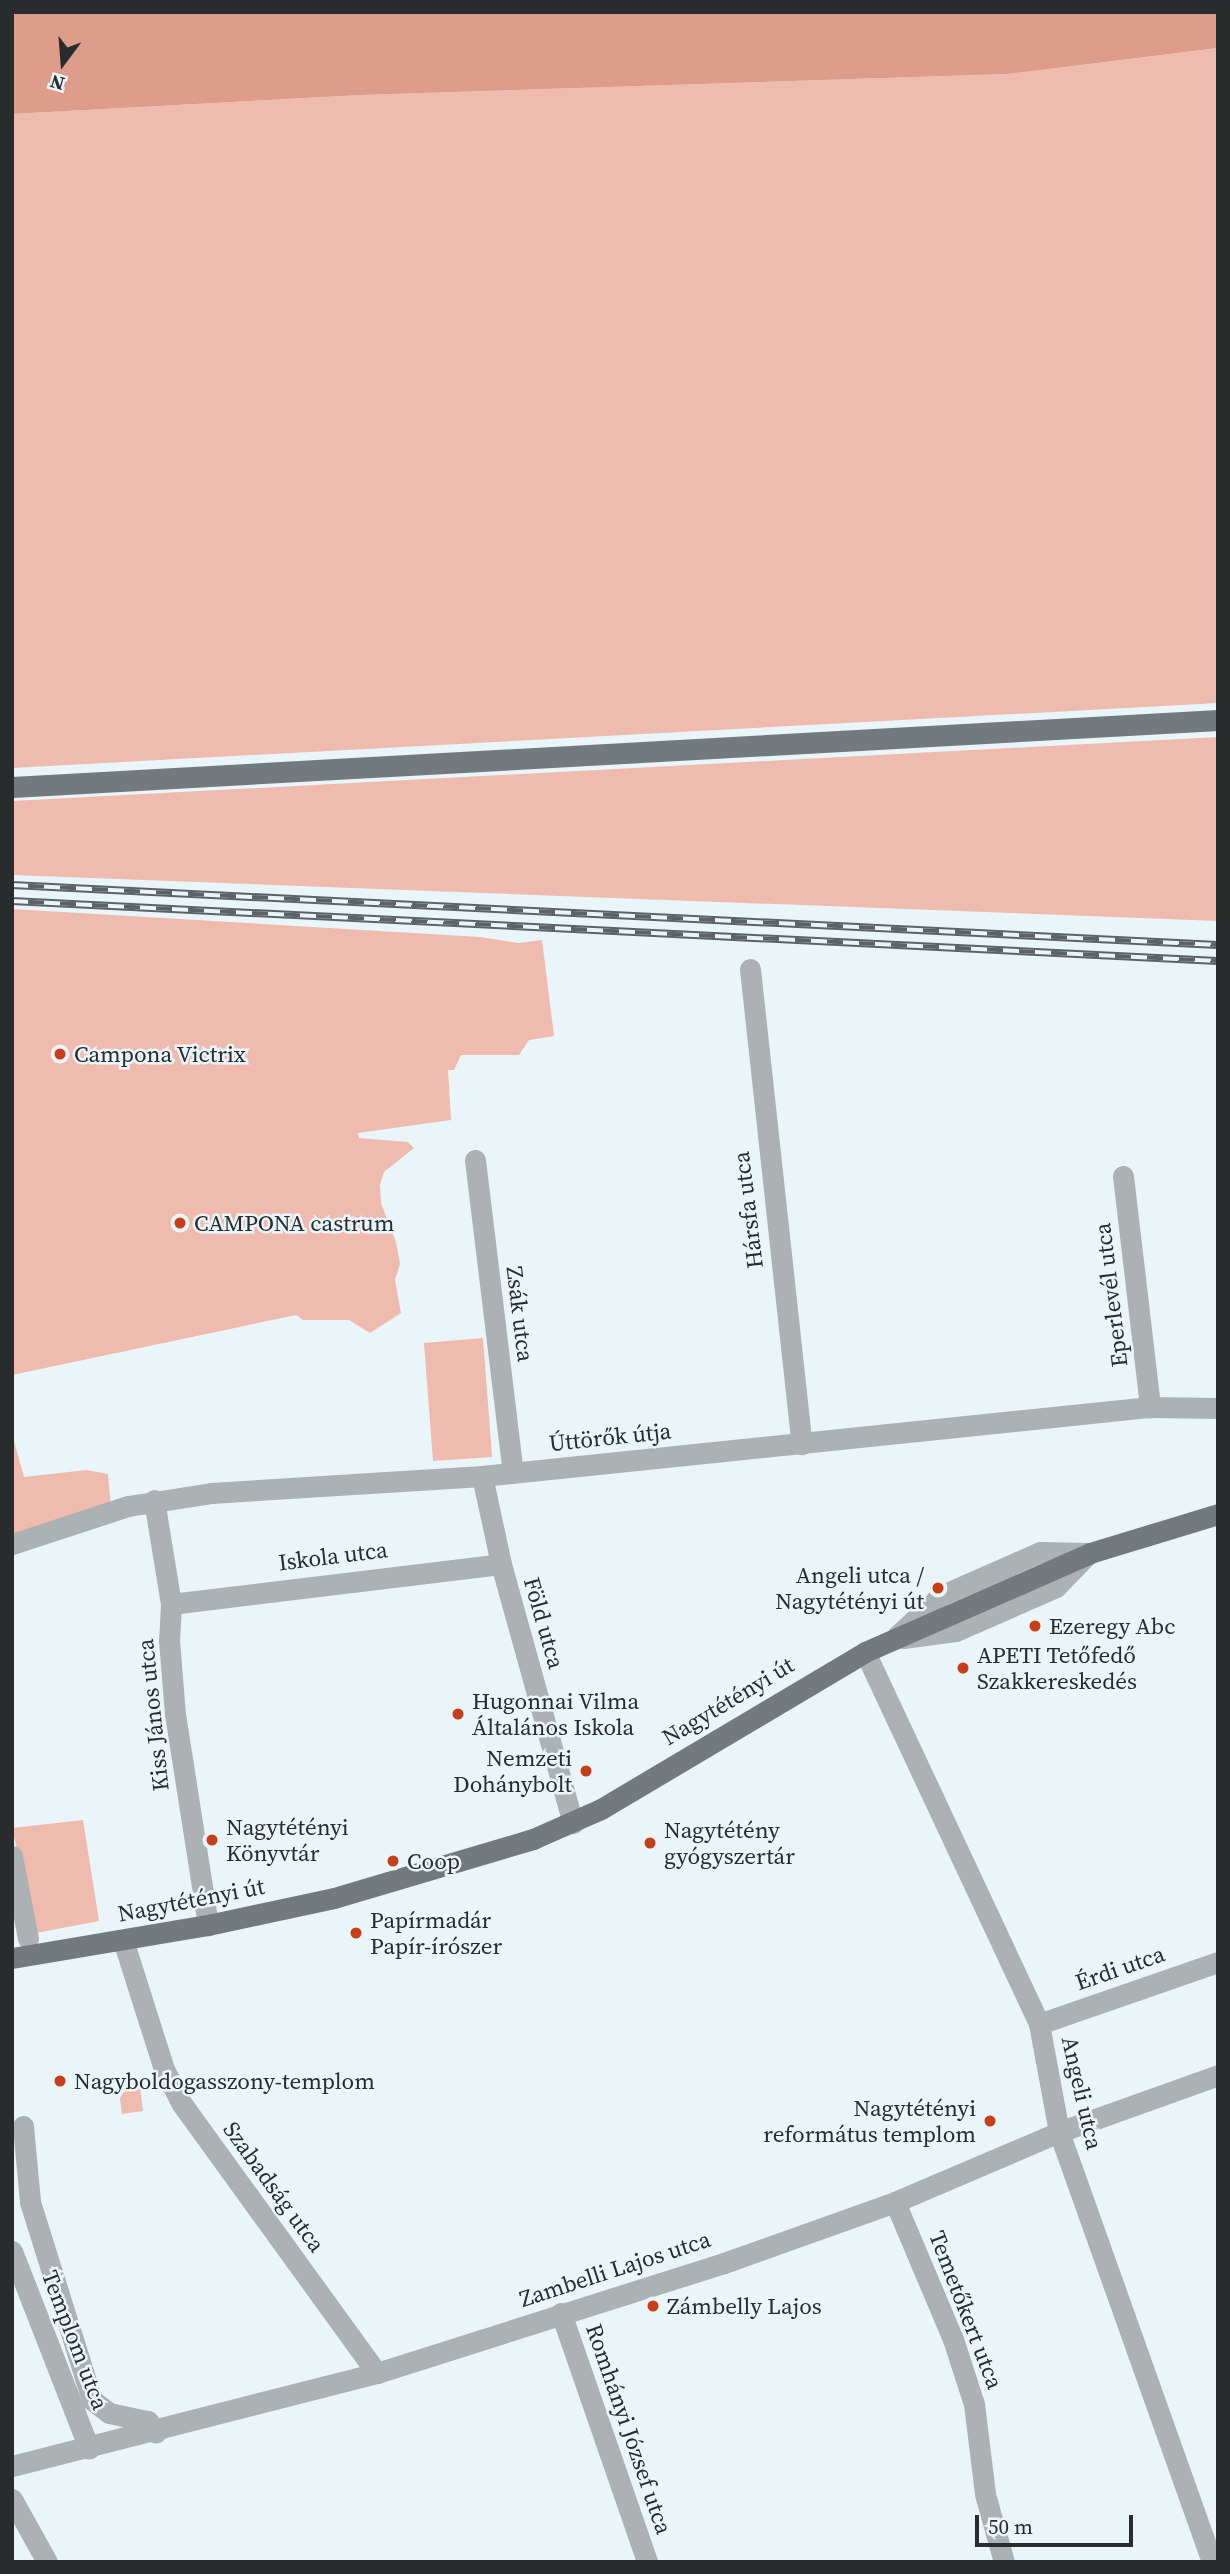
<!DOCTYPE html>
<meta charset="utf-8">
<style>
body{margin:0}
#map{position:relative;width:1230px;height:2574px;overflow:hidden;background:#eaf5f9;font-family:"Source Serif 4",serif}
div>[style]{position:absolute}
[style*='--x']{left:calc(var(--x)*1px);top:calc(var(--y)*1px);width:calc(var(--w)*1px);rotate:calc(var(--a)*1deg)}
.green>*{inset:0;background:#efbbae}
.water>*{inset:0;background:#de9c8b}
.minor>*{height:21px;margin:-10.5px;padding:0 10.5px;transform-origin:10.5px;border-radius:10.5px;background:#acb1b3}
.major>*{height:21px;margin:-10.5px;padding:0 10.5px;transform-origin:10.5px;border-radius:10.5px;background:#727a7e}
.rail>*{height:8px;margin-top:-4px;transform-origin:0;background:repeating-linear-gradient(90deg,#eaf5f9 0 16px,#5d6365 0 32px);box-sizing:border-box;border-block:2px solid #5d6365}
.dots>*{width:19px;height:19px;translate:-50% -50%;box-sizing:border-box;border:4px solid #eaf5f9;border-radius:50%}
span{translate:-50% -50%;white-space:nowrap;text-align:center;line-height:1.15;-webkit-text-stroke:5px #eaf5f9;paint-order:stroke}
.poi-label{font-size:23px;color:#282c2d}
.left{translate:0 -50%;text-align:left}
.right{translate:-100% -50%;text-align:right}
.street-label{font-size:23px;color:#282c2d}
.frame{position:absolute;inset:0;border:14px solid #282c2d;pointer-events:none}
.north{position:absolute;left:28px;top:28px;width:70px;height:70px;-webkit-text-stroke:5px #eaf5f9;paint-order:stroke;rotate:196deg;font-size:19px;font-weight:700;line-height:28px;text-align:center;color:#282c2d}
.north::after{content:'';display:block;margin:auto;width:24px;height:32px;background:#282c2d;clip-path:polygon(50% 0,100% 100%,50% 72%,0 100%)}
.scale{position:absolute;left:975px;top:2515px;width:158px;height:32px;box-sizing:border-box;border:4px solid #282c2d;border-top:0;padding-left:9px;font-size:21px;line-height:24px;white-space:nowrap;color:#282c2d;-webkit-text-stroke:5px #eaf5f9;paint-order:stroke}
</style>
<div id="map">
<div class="green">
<i style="clip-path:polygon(1218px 48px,1218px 703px,12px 768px,12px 114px,362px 95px,1008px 74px)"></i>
<i style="clip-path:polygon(1218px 737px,1218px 921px,12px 875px,12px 801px)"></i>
<i style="clip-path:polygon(12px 909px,480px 937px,518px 943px,542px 940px,554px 1036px,529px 1040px,519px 1055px,461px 1055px,454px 1070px,448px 1070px,451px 1120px,358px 1133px,359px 1138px,408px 1142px,414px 1148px,384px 1172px,380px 1184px,381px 1203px,396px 1242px,400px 1264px,395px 1280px,401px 1313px,370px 1333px,349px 1320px,303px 1320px,296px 1315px,12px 1375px)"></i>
<i style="clip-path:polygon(483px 1338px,492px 1457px,433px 1461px,424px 1343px)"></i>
<i style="clip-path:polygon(12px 1434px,24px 1477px,86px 1470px,108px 1474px,111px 1508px,12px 1539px)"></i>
<i style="clip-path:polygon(83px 1820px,99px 1921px,36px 1933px,12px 1828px)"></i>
<i style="clip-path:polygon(140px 2086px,143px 2111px,122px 2114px,120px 2098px,126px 2088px)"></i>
</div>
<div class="water">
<i style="clip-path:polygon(12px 12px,1218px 12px,1218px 48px,1008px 74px,362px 95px,12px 114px)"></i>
</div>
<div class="minor">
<i style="--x:750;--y:969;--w:478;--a:83.8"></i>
<i style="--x:475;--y:1160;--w:315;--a:83.1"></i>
<i style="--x:1123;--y:1176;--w:233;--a:83.3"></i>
<i style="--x:482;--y:1476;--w:90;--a:77.8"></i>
<i style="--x:501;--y:1564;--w:269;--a:74.5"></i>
<i style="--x:154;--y:1500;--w:105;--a:80.7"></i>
<i style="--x:171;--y:1604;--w:36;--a:93"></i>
<i style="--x:169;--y:1640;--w:74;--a:85.4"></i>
<i style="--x:175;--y:1714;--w:214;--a:81.1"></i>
<i style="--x:12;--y:1544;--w:122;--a:-18.1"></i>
<i style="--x:128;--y:1506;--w:84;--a:-8.9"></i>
<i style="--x:211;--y:1493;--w:272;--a:-3.6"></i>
<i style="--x:482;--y:1476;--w:672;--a:-5.9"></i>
<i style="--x:1150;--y:1407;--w:68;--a:0.8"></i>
<i style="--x:171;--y:1604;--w:332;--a:-6.9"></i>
<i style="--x:897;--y:1636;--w:59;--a:-42.9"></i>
<i style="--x:940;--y:1596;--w:109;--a:-23.7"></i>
<i style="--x:1040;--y:1552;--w:50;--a:1.1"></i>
<i style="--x:903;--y:1638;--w:53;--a:-7.5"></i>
<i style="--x:956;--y:1631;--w:109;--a:-23.7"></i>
<i style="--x:1056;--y:1587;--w:46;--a:-45.9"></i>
<i style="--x:865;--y:1652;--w:411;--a:64.9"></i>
<i style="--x:1039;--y:2024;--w:110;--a:79.5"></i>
<i style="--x:1059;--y:2132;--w:456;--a:70.4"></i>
<i style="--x:12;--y:1856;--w:84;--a:79"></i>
<i style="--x:123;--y:1940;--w:135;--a:72.4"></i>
<i style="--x:164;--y:2069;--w:39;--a:63"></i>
<i style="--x:182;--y:2104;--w:332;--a:54.1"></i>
<i style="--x:1039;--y:2024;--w:189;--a:-19.1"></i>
<i style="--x:23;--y:2126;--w:76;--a:84.7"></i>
<i style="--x:30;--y:2202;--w:207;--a:72.6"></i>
<i style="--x:92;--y:2400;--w:21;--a:37"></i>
<i style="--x:109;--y:2413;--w:40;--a:12"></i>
<i style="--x:148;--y:2421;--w:14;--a:56"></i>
<i style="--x:895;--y:2202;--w:149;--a:67.1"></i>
<i style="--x:953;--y:2339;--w:68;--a:72.1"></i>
<i style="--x:974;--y:2404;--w:91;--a:83"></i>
<i style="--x:985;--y:2494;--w:71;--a:74.4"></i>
<i style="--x:12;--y:2251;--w:212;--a:68.7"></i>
<i style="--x:561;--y:2313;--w:263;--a:70.9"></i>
<i style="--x:12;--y:2466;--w:377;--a:-14.3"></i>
<i style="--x:377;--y:2373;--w:364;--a:-17.6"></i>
<i style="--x:724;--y:2263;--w:182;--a:-19.6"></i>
<i style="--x:895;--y:2202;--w:178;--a:-23.1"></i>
<i style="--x:1059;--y:2132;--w:169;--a:-19.7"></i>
<i style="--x:12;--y:2499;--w:72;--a:60.9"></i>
</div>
<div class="major">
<i style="--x:12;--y:787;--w:1208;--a:-3.18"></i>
<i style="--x:12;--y:1958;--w:199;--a:-9.6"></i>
<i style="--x:208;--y:1925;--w:129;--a:-12.1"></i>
<i style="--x:334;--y:1898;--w:208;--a:-16.5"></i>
<i style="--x:533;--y:1839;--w:74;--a:-23.8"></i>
<i style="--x:601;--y:1809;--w:307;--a:-30.7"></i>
<i style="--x:865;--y:1652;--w:246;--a:-23.7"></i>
<i style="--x:1090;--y:1553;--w:134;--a:-16.9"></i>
</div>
<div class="rail">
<i style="--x:12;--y:885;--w:1207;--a:2.85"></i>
<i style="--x:12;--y:901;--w:1207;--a:2.85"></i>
</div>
<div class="dots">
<i style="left:60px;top:1054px;background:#c73e18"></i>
<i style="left:180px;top:1223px;background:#c73e18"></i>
<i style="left:938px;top:1588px;background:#c73e18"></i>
<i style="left:1035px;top:1626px;background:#c73e18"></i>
<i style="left:963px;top:1668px;background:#c73e18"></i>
<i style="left:458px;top:1714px;background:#c73e18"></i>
<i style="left:586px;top:1771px;background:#c73e18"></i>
<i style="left:212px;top:1840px;background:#c73e18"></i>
<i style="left:650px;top:1843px;background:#c73e18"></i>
<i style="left:393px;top:1861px;background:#c73e18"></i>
<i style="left:356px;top:1933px;background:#c73e18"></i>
<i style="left:60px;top:2081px;background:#c73e18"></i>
<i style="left:990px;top:2121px;background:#c73e18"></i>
<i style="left:653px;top:2306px;background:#c73e18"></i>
</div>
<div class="poi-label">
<span class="left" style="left:74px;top:1054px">Campona Victrix</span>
<span class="left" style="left:194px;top:1223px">CAMPONA castrum</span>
<span class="right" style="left:924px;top:1588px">Angeli utca /<br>Nagytétényi út</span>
<span class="left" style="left:1049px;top:1626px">Ezeregy Abc</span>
<span class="left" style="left:977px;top:1668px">APETI Tetőfedő<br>Szakkereskedés</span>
<span class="left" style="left:472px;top:1714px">Hugonnai Vilma<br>Általános Iskola</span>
<span class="right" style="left:572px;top:1771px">Nemzeti<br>Dohánybolt</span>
<span class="left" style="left:226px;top:1840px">Nagytétényi<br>Könyvtár</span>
<span class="left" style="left:664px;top:1843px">Nagytétény<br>gyógyszertár</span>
<span class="left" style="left:407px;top:1861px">Coop</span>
<span class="left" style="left:370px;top:1933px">Papírmadár<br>Papír-írószer</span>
<span class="left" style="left:74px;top:2081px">Nagyboldogasszony-templom</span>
<span class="right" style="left:976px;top:2121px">Nagytétényi<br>református templom</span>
<span class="left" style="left:667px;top:2306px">Zámbelly Lajos</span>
</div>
<div class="street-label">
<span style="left:748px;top:1210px;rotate:-97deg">Hársfa utca</span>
<span style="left:1111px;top:1295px;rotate:-97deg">Eperlevél utca</span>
<span style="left:520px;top:1314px;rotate:83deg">Zsák utca</span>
<span style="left:610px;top:1437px;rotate:-6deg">Úttörők útja</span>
<span style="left:333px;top:1556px;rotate:-7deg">Iskola utca</span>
<span style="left:544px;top:1623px;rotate:74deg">Föld utca</span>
<span style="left:728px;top:1701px;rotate:-31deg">Nagytétényi út</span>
<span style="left:153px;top:1715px;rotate:-96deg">Kiss János utca</span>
<span style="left:191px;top:1900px;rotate:-11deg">Nagytétényi út</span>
<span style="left:1120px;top:1968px;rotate:-19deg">Érdi utca</span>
<span style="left:1082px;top:2093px;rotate:77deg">Angeli utca</span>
<span style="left:274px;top:2187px;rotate:54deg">Szabadság utca</span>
<span style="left:615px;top:2269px;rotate:-18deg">Zambelli Lajos utca</span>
<span style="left:966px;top:2310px;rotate:69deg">Temetőkert utca</span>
<span style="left:75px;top:2340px;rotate:69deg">Templom utca</span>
<span style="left:629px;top:2429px;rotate:71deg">Romhányi József utca</span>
</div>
<div class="frame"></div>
<div class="north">N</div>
<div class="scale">50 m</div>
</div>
